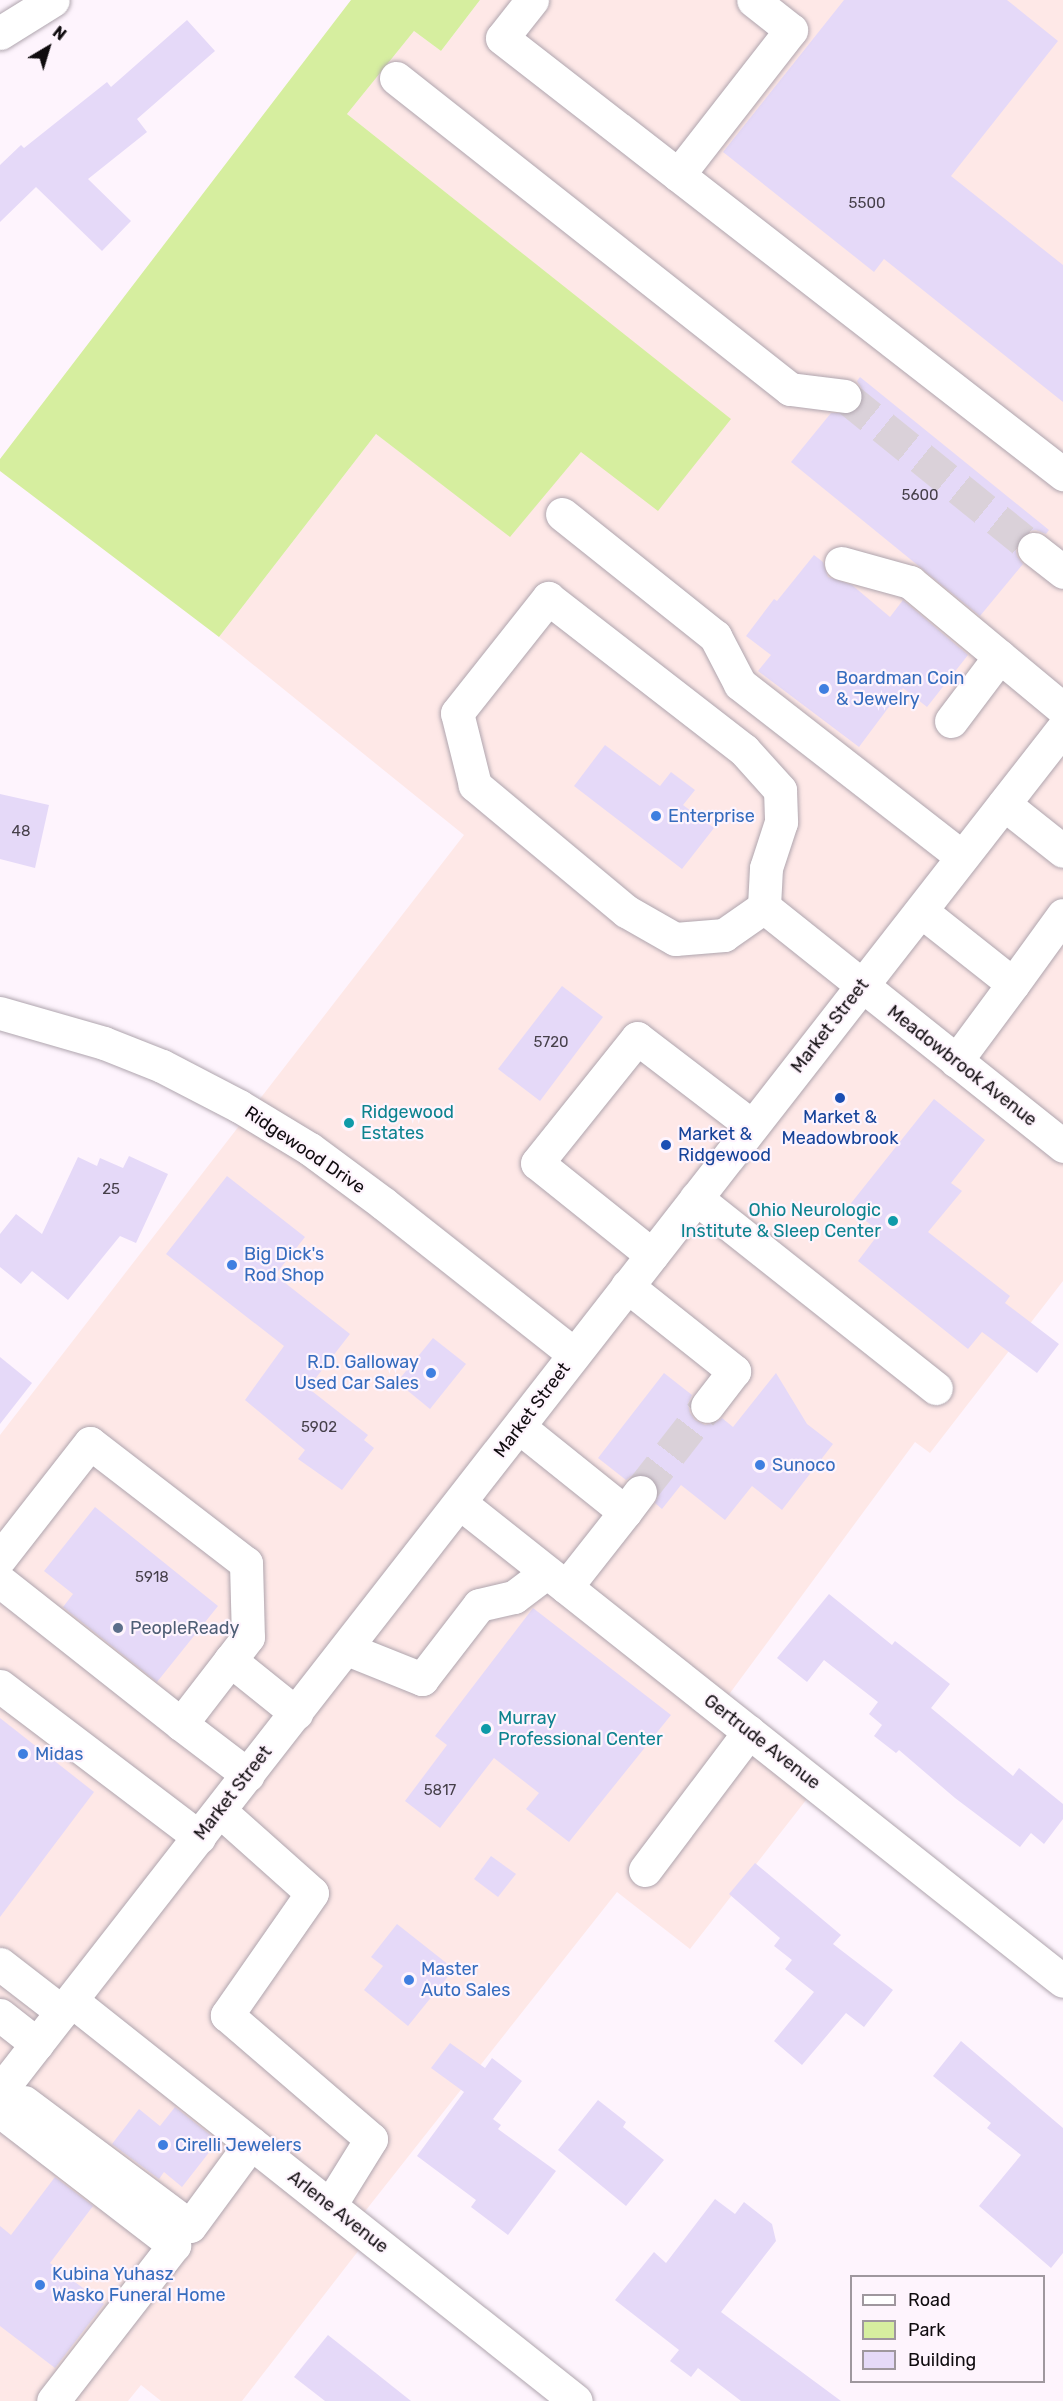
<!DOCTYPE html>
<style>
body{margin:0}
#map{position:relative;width:1063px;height:2401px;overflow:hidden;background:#fef4fd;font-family:Rubik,sans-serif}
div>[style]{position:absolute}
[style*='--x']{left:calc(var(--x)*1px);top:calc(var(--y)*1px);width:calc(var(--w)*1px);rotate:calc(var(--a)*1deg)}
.commercial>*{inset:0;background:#fee8e7}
.green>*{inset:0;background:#d6ee9f}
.building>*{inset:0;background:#e5d9f8}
.minor-tunnel>*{height:33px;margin-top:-16.5px;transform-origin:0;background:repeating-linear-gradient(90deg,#dad1d9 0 33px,transparent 0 49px)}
.roads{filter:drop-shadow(0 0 2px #afa5ae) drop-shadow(0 0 2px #afa5ae)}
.minor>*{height:33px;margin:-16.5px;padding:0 16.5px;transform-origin:16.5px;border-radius:16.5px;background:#fff}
.major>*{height:33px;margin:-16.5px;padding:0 16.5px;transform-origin:16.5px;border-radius:16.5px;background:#fff}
.dots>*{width:16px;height:16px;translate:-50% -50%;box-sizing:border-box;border:3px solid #fef4fd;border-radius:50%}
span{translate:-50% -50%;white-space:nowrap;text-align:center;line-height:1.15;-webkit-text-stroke:4.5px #fef4fd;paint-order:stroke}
.number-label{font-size:15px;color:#453f49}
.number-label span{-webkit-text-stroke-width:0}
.shop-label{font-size:18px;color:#366cbe}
.left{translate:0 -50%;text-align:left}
.right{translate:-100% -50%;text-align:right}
.street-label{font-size:18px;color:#100c0f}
.culture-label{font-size:18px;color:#0d838f}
.transit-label{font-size:18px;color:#164399}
.service-label{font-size:18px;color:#4e5e75}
.legend{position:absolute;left:850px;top:2275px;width:195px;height:108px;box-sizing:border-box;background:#fef4fd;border:2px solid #9f979e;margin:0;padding:8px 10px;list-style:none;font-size:18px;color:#100c0f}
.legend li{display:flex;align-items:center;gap:12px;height:30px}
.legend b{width:30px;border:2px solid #9f979e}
.north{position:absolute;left:18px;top:18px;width:60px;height:60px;-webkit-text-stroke:4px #fef4fd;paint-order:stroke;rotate:38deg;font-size:16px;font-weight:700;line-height:24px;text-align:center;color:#100c0f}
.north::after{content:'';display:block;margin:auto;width:21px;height:27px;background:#100c0f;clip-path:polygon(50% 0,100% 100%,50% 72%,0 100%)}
</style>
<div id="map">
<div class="commercial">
<i style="clip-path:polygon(480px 0,1063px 0,1063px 1281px,930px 1453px,915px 1442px,719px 1708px,817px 1786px,690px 1949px,617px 1892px,355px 2224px,369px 2237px,242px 2401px,161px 2401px,141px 2385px,128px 2401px,0 2401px,0 1435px,464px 835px,219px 637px,376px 434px,510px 536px,581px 452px,730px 419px,347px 114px,414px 31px,441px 51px)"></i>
</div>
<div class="green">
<i style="clip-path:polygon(351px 0,480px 0,441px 51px,414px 31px,347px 114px,731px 419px,658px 511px,581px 452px,510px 537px,376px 434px,219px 637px,0 471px,0 459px)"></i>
</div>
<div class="building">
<i style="clip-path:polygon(844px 0,1007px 0,1058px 41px,951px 176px,1063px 265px,1063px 402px,884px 259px,874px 272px,723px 152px)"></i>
<i style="clip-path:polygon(187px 20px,215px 51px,137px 119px,147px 132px,88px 179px,131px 221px,102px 251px,36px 187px,0 222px,0 165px,21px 145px,24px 148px,107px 82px,111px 87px)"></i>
<i style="clip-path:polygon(860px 377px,1049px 530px,1046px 534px,1036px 530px,1028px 531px,1020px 537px,1015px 547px,1017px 556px,1023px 564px,980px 616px,791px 462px,831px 413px,852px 413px,860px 408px,864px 398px,862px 389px,857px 381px)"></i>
<i style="clip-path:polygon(814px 555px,823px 562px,828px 577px,852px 585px,890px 617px,903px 600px,968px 655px,927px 707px,903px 688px,859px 747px,758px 671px,771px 655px,746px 636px,774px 599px,777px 601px)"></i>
<i style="clip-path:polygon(605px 745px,660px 786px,671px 772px,695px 790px,683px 805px,714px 828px,682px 869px,574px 786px)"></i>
<i style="clip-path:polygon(0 794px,49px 805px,35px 868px,0 859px)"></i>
<i style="clip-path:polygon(562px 986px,603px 1017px,540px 1101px,498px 1069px)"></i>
<i style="clip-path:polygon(934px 1099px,985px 1140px,951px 1183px,962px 1191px,928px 1232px,1010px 1296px,1005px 1303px,1059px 1344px,1037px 1373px,982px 1332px,968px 1349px,858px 1261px,880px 1232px,848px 1207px)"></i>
<i style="clip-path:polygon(129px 1156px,168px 1174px,136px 1243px,120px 1236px,68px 1300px,32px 1271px,21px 1284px,0 1267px,0 1234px,16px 1214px,42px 1234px,78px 1157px,97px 1166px,100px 1158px,123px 1168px)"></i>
<i style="clip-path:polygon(227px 1176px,305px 1237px,275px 1275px,350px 1334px,308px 1388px,368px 1435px,364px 1440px,374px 1448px,342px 1490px,298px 1459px,305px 1450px,245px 1400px,284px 1346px,166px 1254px)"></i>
<i style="clip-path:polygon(433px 1338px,466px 1364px,430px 1409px,397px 1382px)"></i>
<i style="clip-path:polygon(0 1357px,32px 1383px,0 1424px)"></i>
<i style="clip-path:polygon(664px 1373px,692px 1395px,688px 1404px,690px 1413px,695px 1420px,705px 1425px,715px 1423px,722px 1418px,733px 1427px,776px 1373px,807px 1424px,833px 1444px,782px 1510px,752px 1486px,725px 1520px,681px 1485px,662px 1509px,655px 1503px,659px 1494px,657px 1485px,652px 1477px,642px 1473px,633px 1475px,626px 1480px,598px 1458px)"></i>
<i style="clip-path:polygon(95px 1507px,218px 1606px,157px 1682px,63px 1607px,73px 1594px,44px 1571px)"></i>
<i style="clip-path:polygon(829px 1594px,892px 1645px,895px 1641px,950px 1684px,931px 1708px,1013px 1776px,1019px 1768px,1063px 1804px,1063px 1819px,1044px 1844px,1031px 1833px,1020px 1847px,955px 1798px,899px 1750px,896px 1753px,874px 1736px,882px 1725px,869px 1714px,878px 1702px,824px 1660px,807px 1682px,777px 1658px)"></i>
<i style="clip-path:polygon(533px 1608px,671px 1715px,569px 1842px,526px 1809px,539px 1793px,494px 1758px,440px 1828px,405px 1801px,447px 1745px,435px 1736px)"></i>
<i style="clip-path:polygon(0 1718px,94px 1792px,0 1917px)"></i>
<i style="clip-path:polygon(491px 1856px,516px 1874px,498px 1897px,474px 1879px)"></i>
<i style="clip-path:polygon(755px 1863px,841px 1935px,833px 1944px,893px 1990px,864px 2027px,846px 2013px,802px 2065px,774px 2041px,814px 1992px,785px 1969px,792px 1960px,774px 1946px,780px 1938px,729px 1894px)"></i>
<i style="clip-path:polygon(397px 1924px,454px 1969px,408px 2026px,364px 1990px,383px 1966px,371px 1957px)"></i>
<i style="clip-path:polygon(961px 2041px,1063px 2128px,1063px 2253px,1051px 2268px,979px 2206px,1021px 2155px,987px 2128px,991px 2123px,933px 2076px)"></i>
<i style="clip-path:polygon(450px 2043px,485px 2068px,492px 2058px,522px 2081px,493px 2119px,501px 2125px,498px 2129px,556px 2171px,508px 2235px,471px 2207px,476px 2200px,417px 2156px,464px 2092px,431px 2068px)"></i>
<i style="clip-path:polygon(598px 2100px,626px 2122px,623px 2127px,664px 2160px,626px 2206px,558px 2150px)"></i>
<i style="clip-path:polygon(175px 2107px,218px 2141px,182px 2187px,164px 2172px,159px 2179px,112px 2144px,139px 2109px,160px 2126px)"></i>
<i style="clip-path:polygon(55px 2177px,93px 2206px,50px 2263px,104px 2304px,55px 2368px,0 2326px,0 2226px,11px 2235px)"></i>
<i style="clip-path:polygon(715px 2199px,735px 2214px,744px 2202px,772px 2224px,776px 2241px,721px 2312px,841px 2401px,741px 2401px,698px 2368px,691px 2377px,670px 2361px,679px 2350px,615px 2300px,654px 2252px,666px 2263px)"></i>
<i style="clip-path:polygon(328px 2335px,411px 2401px,325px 2401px,294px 2377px)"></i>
</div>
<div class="minor-tunnel">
<i style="--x:845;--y:396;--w:243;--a:39"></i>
<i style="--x:640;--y:1492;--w:109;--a:-52.1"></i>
</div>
<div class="roads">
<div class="minor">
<i style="--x:532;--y:0;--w:48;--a:128.3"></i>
<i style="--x:502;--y:38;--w:711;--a:37.85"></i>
<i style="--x:0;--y:33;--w:62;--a:-31.9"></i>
<i style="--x:396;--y:78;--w:502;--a:38.29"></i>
<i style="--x:790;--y:389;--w:55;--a:7.3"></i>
<i style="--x:678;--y:175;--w:184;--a:-52.1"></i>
<i style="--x:791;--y:30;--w:48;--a:-141.7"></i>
<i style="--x:562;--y:514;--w:196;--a:38.6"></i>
<i style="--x:715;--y:636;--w:54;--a:62.5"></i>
<i style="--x:740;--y:684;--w:281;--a:37.9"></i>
<i style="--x:1034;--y:549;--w:37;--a:38"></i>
<i style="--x:841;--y:563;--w:72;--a:15.4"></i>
<i style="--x:910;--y:582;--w:199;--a:39.7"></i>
<i style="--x:951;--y:721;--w:81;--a:-53"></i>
<i style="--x:1004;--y:804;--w:75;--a:38.5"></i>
<i style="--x:764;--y:907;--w:49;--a:145"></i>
<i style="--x:724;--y:935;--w:49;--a:175.3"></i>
<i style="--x:675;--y:939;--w:56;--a:-150.3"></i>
<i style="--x:626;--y:911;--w:197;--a:-140.2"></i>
<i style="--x:475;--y:785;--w:74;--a:-104"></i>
<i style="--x:457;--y:713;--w:147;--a:-51.6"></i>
<i style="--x:548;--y:598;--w:248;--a:37.8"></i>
<i style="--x:744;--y:750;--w:54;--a:48"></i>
<i style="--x:780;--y:790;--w:32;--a:88"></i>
<i style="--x:781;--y:822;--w:48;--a:108.1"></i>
<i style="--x:766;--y:868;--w:39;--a:93"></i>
<i style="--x:764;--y:907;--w:383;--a:38.6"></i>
<i style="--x:921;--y:911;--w:117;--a:38.4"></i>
<i style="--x:1013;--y:984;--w:85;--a:-54.1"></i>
<i style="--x:0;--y:1013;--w:108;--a:16.1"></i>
<i style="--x:104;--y:1043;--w:62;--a:21.6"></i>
<i style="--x:162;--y:1066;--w:87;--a:27.5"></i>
<i style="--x:239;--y:1106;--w:83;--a:31.2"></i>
<i style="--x:310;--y:1149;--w:92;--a:36.6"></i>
<i style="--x:384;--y:1204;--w:242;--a:38.3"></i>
<i style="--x:956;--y:1061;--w:96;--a:-53.5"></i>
<i style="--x:696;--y:1198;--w:306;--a:38.4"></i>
<i style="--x:652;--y:1255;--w:147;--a:-141.3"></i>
<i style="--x:537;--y:1163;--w:160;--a:-51.3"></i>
<i style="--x:637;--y:1038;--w:145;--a:37.4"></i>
<i style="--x:627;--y:1286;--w:137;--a:38.5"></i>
<i style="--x:734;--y:1371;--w:44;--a:127.6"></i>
<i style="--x:519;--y:1427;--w:136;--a:38.7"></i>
<i style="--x:625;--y:1512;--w:25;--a:-53"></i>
<i style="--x:460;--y:1503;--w:769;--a:38.4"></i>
<i style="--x:0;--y:1558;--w:146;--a:-52"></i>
<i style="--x:90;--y:1443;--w:197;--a:37.6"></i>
<i style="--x:246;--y:1563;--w:74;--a:88.5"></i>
<i style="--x:248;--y:1637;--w:110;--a:127.6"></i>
<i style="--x:181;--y:1724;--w:231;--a:-141.7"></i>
<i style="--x:566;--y:1587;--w:95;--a:-51.8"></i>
<i style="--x:347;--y:1649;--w:81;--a:21.8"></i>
<i style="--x:422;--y:1679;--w:93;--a:-52.4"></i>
<i style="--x:479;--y:1605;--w:36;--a:-13"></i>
<i style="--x:514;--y:1597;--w:41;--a:-37.1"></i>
<i style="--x:230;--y:1660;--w:85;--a:38.8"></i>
<i style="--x:0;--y:1686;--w:250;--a:37.2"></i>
<i style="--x:181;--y:1724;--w:84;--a:37.3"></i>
<i style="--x:220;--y:1811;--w:123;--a:41.7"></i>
<i style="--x:312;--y:1893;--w:149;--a:124.9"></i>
<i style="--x:227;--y:2015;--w:190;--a:40.7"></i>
<i style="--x:371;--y:2139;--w:78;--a:121.8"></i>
<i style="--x:645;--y:1870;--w:173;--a:-53"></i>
<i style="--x:0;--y:1964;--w:78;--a:37.7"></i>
<i style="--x:72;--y:2001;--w:643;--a:38.44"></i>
<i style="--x:0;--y:2015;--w:47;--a:38.1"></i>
<i style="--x:24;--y:2102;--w:207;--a:36.8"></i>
<i style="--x:190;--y:2226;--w:103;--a:-53.7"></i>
<i style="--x:0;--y:2111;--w:220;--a:37.6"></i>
<i style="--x:174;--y:2245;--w:197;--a:127.8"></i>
</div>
<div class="major">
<i style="--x:0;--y:2091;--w:1729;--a:-52.05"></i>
</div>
</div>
<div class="dots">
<i style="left:824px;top:689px;background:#3f7fe0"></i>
<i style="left:656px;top:816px;background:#3f7fe0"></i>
<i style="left:840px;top:1098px;background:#1a4fb4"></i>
<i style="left:349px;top:1123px;background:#0f9aa8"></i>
<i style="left:666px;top:1145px;background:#1a4fb4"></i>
<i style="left:893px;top:1221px;background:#0f9aa8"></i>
<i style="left:232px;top:1265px;background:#3f7fe0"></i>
<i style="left:431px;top:1373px;background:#3f7fe0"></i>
<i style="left:760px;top:1465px;background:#3f7fe0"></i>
<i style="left:118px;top:1628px;background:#5c6f8a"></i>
<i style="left:486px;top:1729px;background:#0f9aa8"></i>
<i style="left:23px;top:1754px;background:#3f7fe0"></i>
<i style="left:409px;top:1980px;background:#3f7fe0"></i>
<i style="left:163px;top:2145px;background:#3f7fe0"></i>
<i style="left:40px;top:2285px;background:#3f7fe0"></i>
</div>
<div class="number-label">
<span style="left:867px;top:204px">5500</span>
<span style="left:920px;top:496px">5600</span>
<span style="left:21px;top:832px">48</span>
<span style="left:551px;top:1043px">5720</span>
<span style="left:111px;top:1190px">25</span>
<span style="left:319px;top:1428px">5902</span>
<span style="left:152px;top:1578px">5918</span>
<span style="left:440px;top:1791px">5817</span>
</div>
<div class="shop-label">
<span class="left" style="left:836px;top:689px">Boardman Coin<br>&amp; Jewelry</span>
<span class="left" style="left:668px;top:816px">Enterprise</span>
<span class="left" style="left:244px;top:1265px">Big Dick's<br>Rod Shop</span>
<span class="right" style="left:419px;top:1373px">R.D. Galloway<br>Used Car Sales</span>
<span class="left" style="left:772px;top:1465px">Sunoco</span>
<span class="left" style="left:35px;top:1754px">Midas</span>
<span class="left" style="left:421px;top:1980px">Master<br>Auto Sales</span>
<span class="left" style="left:175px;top:2145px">Cirelli Jewelers</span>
<span class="left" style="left:52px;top:2285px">Kubina Yuhasz<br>Wasko Funeral Home</span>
</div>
<div class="street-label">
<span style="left:830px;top:1026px;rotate:-52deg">Market Street</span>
<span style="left:962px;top:1066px;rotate:38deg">Meadowbrook Avenue</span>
<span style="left:305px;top:1150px;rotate:34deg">Ridgewood Drive</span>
<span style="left:532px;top:1410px;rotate:-53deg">Market Street</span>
<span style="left:762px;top:1742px;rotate:38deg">Gertrude Avenue</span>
<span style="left:233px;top:1793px;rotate:-52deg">Market Street</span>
<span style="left:338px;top:2212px;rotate:38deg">Arlene Avenue</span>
</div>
<div class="culture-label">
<span class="left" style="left:361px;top:1123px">Ridgewood<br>Estates</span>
<span class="right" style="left:881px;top:1221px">Ohio Neurologic<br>Institute &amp; Sleep Center</span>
<span class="left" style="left:498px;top:1729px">Murray<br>Professional Center</span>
</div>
<div class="transit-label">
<span style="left:840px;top:1128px">Market &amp;<br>Meadowbrook</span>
<span class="left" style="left:678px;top:1145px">Market &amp;<br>Ridgewood</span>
</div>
<div class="service-label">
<span class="left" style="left:130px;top:1628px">PeopleReady</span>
</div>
<ul class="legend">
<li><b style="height:8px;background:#fff"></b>Road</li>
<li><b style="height:16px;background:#d6ee9f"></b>Park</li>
<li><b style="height:16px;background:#e5d9f8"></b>Building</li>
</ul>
<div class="north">N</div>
</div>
